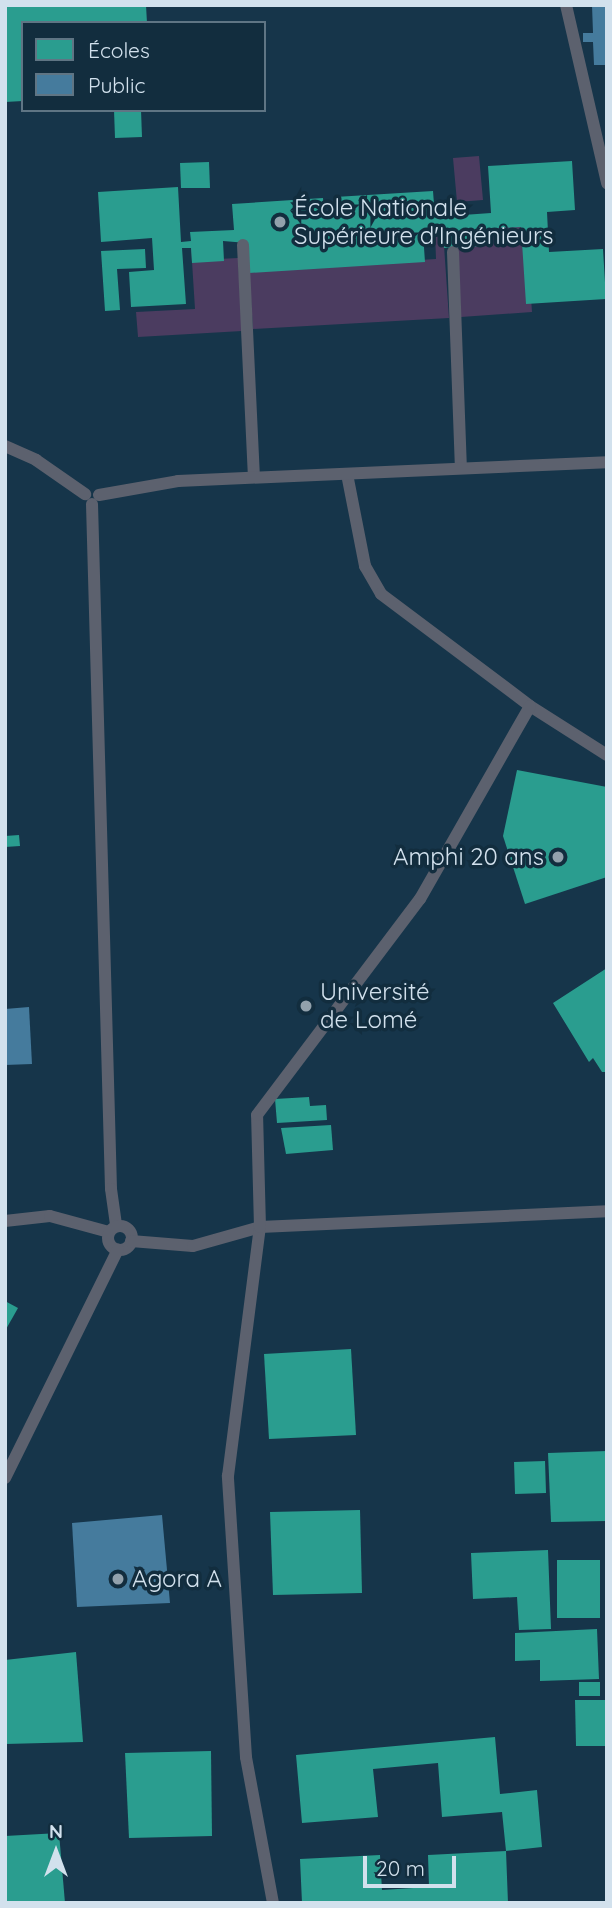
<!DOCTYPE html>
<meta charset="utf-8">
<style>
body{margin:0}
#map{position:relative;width:612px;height:1908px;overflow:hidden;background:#1c2b34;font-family:Quicksand,sans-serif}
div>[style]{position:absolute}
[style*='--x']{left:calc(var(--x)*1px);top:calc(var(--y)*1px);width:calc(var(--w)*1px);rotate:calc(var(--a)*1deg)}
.built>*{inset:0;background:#16354a}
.green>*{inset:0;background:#4b3c60}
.schools>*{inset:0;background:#2a9d8f}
.public>*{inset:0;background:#457b9d}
.lane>*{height:12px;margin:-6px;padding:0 6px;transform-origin:6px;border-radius:6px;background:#5c616e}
.lane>.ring{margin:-6px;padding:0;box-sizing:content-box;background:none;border:12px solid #5c616e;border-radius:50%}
.dots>*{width:19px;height:19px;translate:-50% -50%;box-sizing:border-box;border:4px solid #122d3e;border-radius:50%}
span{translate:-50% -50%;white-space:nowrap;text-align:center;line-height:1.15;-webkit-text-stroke:7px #122d3e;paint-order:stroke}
.poi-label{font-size:24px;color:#d2e1ed}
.left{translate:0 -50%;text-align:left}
.right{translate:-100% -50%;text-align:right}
.frame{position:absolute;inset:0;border:7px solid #d2e1ed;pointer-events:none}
.legend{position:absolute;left:21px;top:21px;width:245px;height:91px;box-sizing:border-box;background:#122d3e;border:2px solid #5f7584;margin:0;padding:9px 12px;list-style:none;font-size:21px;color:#d2e1ed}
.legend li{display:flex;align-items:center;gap:14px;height:35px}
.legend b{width:35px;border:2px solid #5f7584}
.north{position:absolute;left:21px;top:1817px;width:70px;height:70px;-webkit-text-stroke:5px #122d3e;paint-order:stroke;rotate:0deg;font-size:19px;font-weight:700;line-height:28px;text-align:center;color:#d2e1ed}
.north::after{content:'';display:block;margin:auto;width:24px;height:32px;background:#d2e1ed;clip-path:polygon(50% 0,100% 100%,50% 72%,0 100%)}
.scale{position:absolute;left:363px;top:1856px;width:93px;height:32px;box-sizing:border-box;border:4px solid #d2e1ed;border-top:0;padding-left:9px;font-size:21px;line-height:24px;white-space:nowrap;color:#d2e1ed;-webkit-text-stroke:5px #122d3e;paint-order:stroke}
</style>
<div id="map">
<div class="built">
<i style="clip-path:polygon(evenodd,5px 5px,607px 5px,607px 1903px,5px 1903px,5px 5px,23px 23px,264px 23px,264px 110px,23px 110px,23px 23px)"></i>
</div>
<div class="green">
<i style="clip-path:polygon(479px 156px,483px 200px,457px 202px,453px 158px)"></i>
<i style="clip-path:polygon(526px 224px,532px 312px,461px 317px,457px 246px,491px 244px,490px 227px)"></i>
<i style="clip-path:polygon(443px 231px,449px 318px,253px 329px,247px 240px,255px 270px,436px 259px,435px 232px)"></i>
<i style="clip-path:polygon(191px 246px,198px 260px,238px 258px,242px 331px,138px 337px,136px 312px,195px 309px)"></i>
</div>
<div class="schools">
<i style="clip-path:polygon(5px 5px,146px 5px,147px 23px,23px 23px,23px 101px,5px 102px)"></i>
<i style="clip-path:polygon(114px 110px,141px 110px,142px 137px,115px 138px)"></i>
<i style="clip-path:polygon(572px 161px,575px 210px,547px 212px,549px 252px,603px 249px,606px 299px,526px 304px,521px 227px,481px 229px,482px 246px,444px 248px,443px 225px,435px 226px,436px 233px,423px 233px,425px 262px,249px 273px,247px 243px,223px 241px,224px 261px,192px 263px,191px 248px,182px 248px,186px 304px,131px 307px,129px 272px,154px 270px,152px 238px,101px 242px,98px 192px,178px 187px,181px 242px,191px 241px,190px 232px,234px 230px,232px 204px,323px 198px,324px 214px,336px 213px,335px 197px,433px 191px,435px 217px,491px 213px,488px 166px)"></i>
<i style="clip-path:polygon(209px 162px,210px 188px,181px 188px,180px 163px)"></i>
<i style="clip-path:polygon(145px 249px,146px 268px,117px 269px,120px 310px,105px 311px,101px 251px)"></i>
<i style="clip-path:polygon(517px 770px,607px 787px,607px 877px,525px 904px,503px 836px)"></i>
<i style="clip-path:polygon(19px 835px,20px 846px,5px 847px,5px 836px)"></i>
<i style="clip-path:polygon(607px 968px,607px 1072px,602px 1072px,593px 1058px,589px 1062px,553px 1003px)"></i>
<i style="clip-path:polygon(309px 1097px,310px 1106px,326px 1105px,327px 1120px,277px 1123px,275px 1099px)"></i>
<i style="clip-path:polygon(331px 1125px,333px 1150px,286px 1154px,281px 1128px)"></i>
<i style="clip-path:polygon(5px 1301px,18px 1308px,5px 1331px)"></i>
<i style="clip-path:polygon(351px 1349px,356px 1435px,269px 1439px,264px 1354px)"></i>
<i style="clip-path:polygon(607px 1451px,607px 1521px,551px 1522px,548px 1453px)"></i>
<i style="clip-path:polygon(545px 1461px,546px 1493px,515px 1494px,514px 1462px)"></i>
<i style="clip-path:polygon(360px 1510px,362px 1593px,273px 1595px,270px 1512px)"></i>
<i style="clip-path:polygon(548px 1550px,551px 1629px,519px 1630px,517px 1597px,473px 1599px,471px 1553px)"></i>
<i style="clip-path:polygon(557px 1560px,600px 1560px,600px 1618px,557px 1618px)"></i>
<i style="clip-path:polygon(597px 1629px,599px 1679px,540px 1681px,540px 1660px,515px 1661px,515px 1633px)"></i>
<i style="clip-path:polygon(76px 1652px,83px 1742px,5px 1744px,5px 1660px)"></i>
<i style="clip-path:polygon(579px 1682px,600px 1682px,600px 1696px,579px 1696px)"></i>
<i style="clip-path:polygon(575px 1700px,607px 1700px,607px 1746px,576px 1746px)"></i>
<i style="clip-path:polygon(495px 1737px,500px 1794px,537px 1790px,542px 1847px,506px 1851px,502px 1812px,442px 1817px,438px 1763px,373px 1769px,378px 1817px,302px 1823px,296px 1755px)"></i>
<i style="clip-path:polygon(211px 1751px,212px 1836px,129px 1838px,125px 1753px)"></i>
<i style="clip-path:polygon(59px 1833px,65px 1903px,5px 1903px,5px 1836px)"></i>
<i style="clip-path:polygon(506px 1851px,508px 1903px,302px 1903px,300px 1859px,380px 1855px,382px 1890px,429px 1887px,428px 1855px)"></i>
</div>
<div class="public">
<i style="clip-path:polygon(592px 5px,607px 5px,607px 65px,594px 65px,593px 42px,583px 42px,583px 33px,593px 33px)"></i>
<i style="clip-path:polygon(29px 1007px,32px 1064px,5px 1065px,5px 1009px)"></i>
<i style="clip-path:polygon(162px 1515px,170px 1603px,77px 1607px,72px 1523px)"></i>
</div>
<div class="lane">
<i style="--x:566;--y:5;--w:183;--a:77"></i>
<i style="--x:243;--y:245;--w:232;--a:87.3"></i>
<i style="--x:453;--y:252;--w:216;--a:87.9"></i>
<i style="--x:5;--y:446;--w:34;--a:24"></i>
<i style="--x:36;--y:460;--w:60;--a:34.8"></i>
<i style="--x:347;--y:474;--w:94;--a:78.9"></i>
<i style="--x:365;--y:566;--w:32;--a:60"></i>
<i style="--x:381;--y:594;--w:186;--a:36.9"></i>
<i style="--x:530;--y:706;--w:91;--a:32.5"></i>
<i style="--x:99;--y:495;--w:80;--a:-10"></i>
<i style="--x:178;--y:481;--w:429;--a:-2.5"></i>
<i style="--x:92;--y:504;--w:685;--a:88.41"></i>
<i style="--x:111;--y:1189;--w:37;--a:82"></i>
<i style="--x:5;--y:1221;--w:45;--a:-6.3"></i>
<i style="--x:50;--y:1216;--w:61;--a:15.2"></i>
<i class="ring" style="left:108px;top:1226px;width:12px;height:12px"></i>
<i style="--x:131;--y:1241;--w:62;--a:4.6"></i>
<i style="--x:193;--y:1246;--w:70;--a:-15.8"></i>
<i style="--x:260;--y:1227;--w:347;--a:-2.6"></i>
<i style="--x:5;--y:1478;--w:255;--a:-63.7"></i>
<i style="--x:273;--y:1903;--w:148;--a:-100.5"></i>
<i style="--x:246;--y:1757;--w:282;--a:-93.7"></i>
<i style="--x:228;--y:1476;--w:251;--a:-82.7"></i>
<i style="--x:260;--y:1227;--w:112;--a:-91.5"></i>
<i style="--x:257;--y:1115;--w:271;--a:-53"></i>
<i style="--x:420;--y:899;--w:222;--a:-60.3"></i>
</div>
<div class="dots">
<i style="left:280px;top:222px;background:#92a1ac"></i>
<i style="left:558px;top:857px;background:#92a1ac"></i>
<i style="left:306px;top:1006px;background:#92a1ac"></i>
<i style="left:118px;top:1579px;background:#92a1ac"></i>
</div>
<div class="poi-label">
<span class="left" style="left:294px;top:222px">École Nationale<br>Supérieure d'Ingénieurs</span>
<span class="right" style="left:544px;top:857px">Amphi 20 ans</span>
<span class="left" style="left:320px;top:1006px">Université<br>de Lomé</span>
<span class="left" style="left:132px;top:1579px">Agora A</span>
</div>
<div class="frame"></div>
<ul class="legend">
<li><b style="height:19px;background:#2a9d8f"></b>Écoles</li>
<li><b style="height:19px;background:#457b9d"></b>Public</li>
</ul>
<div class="north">N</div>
<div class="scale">20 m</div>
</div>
